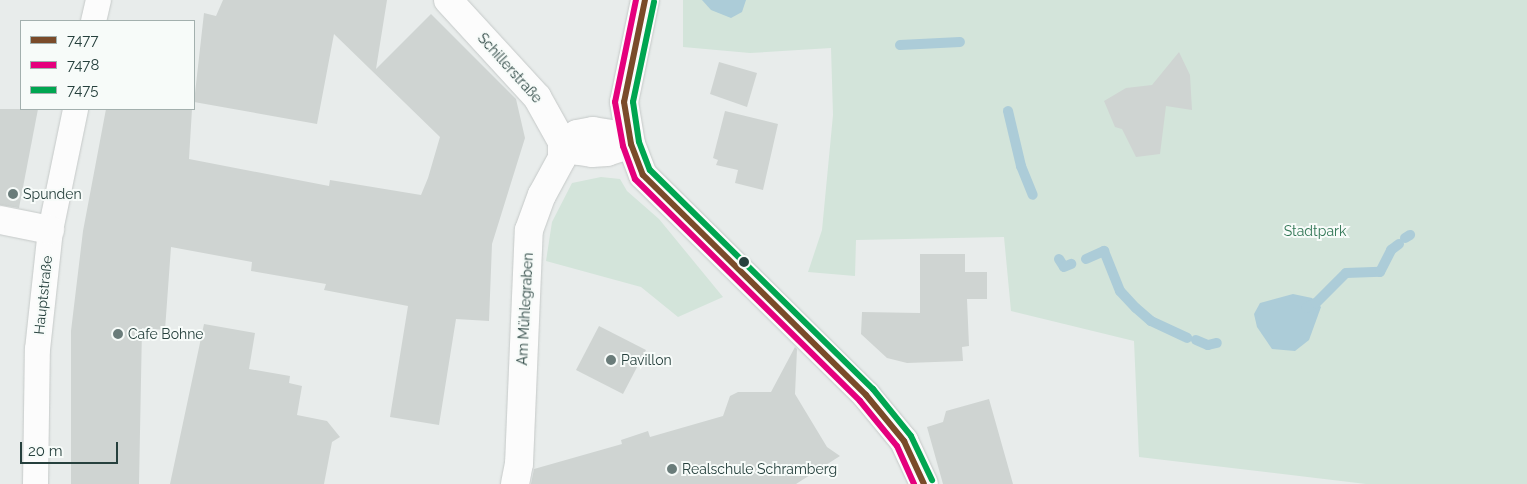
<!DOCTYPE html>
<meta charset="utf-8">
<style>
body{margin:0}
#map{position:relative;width:1527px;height:484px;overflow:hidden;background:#e8eceb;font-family:Raleway,sans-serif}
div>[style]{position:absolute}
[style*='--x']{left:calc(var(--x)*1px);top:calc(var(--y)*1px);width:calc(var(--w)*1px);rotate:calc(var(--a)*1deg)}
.green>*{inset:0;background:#d3e4da}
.water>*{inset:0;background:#acccd8}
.stream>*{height:10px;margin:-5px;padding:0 5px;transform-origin:5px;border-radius:5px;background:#acccd8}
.building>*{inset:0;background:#cfd4d2}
.roads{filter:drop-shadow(0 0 1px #c5c9c8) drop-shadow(0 0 1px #c5c9c8)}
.pedestrian>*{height:25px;margin:-12.5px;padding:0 12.5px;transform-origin:12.5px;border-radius:12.5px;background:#fcfcfc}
.minor>*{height:28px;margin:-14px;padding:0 14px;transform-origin:14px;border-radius:14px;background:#fcfcfc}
.secondary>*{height:28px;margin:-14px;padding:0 14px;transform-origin:14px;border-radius:14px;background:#fcfcfc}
.bus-1>*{height:6px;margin:-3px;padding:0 3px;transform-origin:3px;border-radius:3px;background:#7a4b2a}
.bus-2>*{height:6px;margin:-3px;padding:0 3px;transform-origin:3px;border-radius:3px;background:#e5007d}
.bus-3>*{height:6px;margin:-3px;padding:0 3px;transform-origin:3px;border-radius:3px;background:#00a651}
.dots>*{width:14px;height:14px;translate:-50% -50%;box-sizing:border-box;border:2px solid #f7fbf9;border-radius:50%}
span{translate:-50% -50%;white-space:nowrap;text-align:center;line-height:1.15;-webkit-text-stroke:4px #f7fbf9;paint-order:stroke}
.street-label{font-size:14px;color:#26403d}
.poi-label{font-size:14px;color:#26403d}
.left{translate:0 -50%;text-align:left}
.park-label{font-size:14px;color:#317655}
.legend{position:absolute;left:20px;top:20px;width:175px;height:90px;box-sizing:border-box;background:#f7fbf9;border:1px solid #a3b0ae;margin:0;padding:6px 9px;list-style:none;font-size:15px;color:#26403d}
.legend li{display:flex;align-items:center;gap:10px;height:25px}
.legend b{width:25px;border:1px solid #a3b0ae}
.scale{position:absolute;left:20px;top:442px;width:98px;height:22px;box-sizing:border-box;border:2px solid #26403d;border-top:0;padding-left:6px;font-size:15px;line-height:18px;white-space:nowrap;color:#26403d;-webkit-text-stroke:4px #f7fbf9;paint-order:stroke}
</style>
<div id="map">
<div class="green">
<i style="clip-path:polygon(683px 0,1527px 0,1527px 484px,1366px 484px,1139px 457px,1134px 341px,1011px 311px,1004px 237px,856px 240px,855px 276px,808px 272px,822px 230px,833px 115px,831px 48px,750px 53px,683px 47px)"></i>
<i style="clip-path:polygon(601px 177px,620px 179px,627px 191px,659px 219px,723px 297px,678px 317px,641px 287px,546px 261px,552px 222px,572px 183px)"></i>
</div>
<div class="water">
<i style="clip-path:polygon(702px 0,746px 0,742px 12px,731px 18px,711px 10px)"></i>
<i style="clip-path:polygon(1293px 294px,1312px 298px,1321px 307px,1309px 340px,1295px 351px,1272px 349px,1257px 327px,1254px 314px,1260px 303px)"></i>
</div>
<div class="stream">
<i style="--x:900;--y:45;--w:60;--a:-2.9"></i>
<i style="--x:1008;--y:111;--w:57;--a:76.7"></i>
<i style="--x:1021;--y:166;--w:31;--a:68"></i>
<i style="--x:1405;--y:238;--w:6;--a:-31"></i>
<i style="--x:1059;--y:259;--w:9;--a:58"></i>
<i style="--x:1064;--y:267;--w:8;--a:-23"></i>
<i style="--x:1086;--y:259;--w:20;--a:-24"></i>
<i style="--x:1104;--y:251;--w:43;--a:68.2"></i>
<i style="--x:1120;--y:291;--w:23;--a:47"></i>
<i style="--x:1136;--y:308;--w:20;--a:41"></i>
<i style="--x:1151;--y:321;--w:40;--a:25"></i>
<i style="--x:1306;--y:308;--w:11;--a:-27"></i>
<i style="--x:1316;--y:303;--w:42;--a:-45"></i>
<i style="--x:1346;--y:273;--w:34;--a:-2"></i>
<i style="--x:1380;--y:272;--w:25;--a:-63"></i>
<i style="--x:1391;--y:250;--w:10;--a:-37"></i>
<i style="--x:1196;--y:340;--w:13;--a:23"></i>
<i style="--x:1208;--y:345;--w:9;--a:-13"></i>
</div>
<div class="building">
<i style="clip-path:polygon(223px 0,387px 0,376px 69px,431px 14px,516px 99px,525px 138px,492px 244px,489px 321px,456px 319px,439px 425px,390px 417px,408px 306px,324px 290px,326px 284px,251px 271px,252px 262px,171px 247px,165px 330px,142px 328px,139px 484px,71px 484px,71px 331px,83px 231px,106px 109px,192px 109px,189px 159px,329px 186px,330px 180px,421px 195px,428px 178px,440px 137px,334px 34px,317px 124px,194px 102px,204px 13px,216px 16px)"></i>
<i style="clip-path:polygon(1179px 52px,1190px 75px,1192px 110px,1166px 106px,1160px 154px,1136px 157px,1122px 129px,1115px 127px,1104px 101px,1126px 88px,1152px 85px)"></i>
<i style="clip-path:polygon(719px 62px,757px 73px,747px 107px,710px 94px)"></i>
<i style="clip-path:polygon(0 109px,38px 109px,19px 208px,0 205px)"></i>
<i style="clip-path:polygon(725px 111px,778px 124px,763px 190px,735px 183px,738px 170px,716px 165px,718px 160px,713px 158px)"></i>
<i style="clip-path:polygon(920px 254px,965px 254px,965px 272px,987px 272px,987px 299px,967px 299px,969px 346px,962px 347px,963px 361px,907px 363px,887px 358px,861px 334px,862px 312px,920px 313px)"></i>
<i style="clip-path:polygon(204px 324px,255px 333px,249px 369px,290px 376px,289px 383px,302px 386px,297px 415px,327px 421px,340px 437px,332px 442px,324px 484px,170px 484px)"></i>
<i style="clip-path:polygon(599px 326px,646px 350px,623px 394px,576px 370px)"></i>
<i style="clip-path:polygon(795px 347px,797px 349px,795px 394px,827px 447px,840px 456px,796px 484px,531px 484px,534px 469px,622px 444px,621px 440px,648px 431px,650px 437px,723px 416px,730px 396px,738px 392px,771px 392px)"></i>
<i style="clip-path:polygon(989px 399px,1013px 484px,943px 484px,927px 427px,943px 422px,946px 411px)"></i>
</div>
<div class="roads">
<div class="pedestrian">
<i style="--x:93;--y:21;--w:22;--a:-77"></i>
<i style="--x:35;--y:484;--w:135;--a:-89.2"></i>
<i style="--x:37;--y:349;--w:120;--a:-83.8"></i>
<i style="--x:50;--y:230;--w:124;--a:-78.3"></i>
</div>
<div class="minor">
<i style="--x:448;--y:0;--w:132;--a:47.5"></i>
<i style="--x:537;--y:97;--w:51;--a:60.9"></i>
<i style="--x:562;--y:142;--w:19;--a:28"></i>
<i style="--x:579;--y:151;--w:13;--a:9"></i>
<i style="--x:592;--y:153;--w:15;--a:-4"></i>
<i style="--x:607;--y:152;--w:25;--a:-18"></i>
<i style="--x:562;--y:142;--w:17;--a:-28"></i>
<i style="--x:577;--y:134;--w:16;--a:-11"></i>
<i style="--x:593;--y:131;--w:19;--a:9"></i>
<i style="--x:612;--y:134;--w:21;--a:28"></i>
<i style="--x:0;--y:220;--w:51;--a:11.3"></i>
<i style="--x:515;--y:484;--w:20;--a:-79"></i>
<i style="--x:519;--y:464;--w:234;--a:-87.6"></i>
<i style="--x:529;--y:230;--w:37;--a:-70"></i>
<i style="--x:542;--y:195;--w:42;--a:-61.6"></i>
<i style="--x:562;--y:158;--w:16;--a:-90"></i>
</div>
<div class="secondary">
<i style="--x:645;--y:0;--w:104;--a:101.6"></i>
<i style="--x:624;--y:102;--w:43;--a:80.5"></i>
<i style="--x:631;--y:144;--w:33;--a:69"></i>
<i style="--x:643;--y:175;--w:313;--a:44.6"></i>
<i style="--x:866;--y:395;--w:60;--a:50.4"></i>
<i style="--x:904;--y:441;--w:47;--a:65.1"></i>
</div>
</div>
<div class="bus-1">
<i style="--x:645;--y:0;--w:104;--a:101.6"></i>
<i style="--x:624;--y:102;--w:43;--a:80.5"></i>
<i style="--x:631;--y:144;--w:33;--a:69"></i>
<i style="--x:643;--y:175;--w:313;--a:44.6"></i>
<i style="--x:866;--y:395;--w:60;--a:50.4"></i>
<i style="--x:904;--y:441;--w:47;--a:65.1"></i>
</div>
<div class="bus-2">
<i style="--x:636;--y:0;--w:104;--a:101.6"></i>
<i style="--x:615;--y:102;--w:45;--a:79.7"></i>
<i style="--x:623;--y:146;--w:35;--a:70"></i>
<i style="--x:635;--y:179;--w:316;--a:44.6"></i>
<i style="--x:860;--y:401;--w:58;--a:50.6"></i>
<i style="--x:897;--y:446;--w:42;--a:65.9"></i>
</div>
<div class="bus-3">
<i style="--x:654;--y:2;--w:102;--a:101.9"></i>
<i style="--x:633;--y:102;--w:40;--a:81.5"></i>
<i style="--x:639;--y:142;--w:30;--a:69"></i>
<i style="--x:650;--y:170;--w:313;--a:44.5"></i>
<i style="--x:873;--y:389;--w:60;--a:51"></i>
<i style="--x:911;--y:436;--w:49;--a:64.5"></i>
</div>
<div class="dots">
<i style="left:13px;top:194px;background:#6a7c7a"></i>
<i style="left:744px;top:262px;background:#26403d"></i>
<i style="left:118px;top:334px;background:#6a7c7a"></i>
<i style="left:611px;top:360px;background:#6a7c7a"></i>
<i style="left:672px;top:469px;background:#6a7c7a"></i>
</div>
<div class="street-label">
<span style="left:510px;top:68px;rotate:48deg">Schillerstraße</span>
<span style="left:43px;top:295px;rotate:-84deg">Hauptstraße</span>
<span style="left:525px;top:309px;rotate:-87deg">Am Mühlegraben</span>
</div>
<div class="poi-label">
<span class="left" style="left:23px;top:194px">Spunden</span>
<span class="left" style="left:128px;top:334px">Cafe Bohne</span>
<span class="left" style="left:621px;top:360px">Pavillon</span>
<span class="left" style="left:682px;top:469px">Realschule Schramberg</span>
</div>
<div class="park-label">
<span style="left:1315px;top:231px">Stadtpark</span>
</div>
<ul class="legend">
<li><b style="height:6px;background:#7a4b2a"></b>7477</li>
<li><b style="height:6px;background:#e5007d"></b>7478</li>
<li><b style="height:6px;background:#00a651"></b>7475</li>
</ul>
<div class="scale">20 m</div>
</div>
